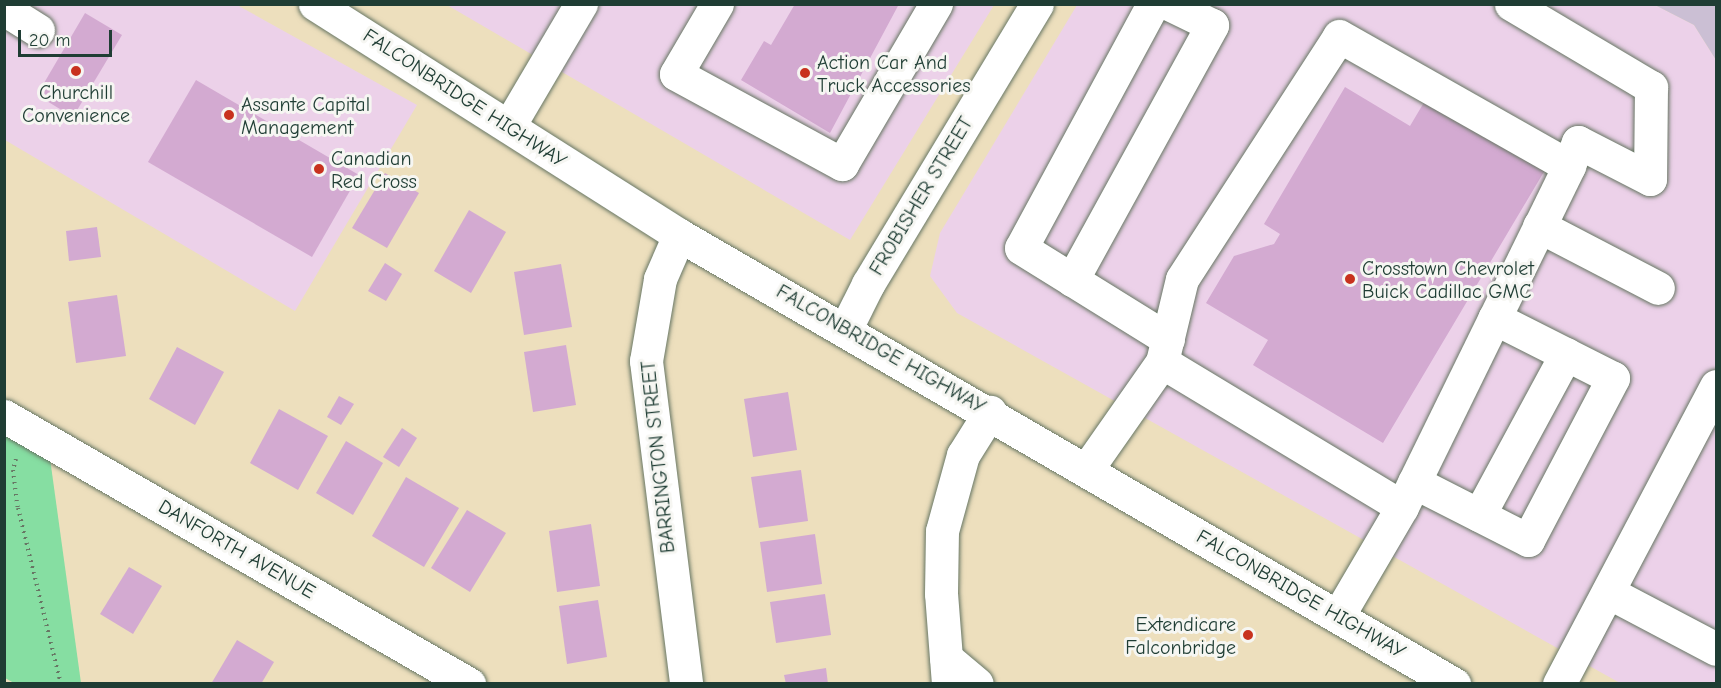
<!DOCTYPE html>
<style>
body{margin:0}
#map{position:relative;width:1721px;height:688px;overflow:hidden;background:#eddfbd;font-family:"Comic Neue",sans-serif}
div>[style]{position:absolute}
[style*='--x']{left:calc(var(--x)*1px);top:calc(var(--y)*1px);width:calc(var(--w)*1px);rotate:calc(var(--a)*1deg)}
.built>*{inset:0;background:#ecd1e9}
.industrial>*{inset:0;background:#cbbfd4}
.green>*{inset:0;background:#86dea2}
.building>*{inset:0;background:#d3aad1}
.path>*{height:4px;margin-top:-2px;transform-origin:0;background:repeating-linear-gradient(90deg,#677664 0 1.5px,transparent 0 6px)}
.roads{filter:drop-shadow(0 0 2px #677664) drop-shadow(0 0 2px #677664)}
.minor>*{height:33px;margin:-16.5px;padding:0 16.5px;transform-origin:16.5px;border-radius:16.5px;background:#fff}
.major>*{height:33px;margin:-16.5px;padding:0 16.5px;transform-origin:16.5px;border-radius:16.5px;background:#fff}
.dots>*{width:16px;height:16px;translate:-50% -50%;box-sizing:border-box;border:3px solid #f6f6f2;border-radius:50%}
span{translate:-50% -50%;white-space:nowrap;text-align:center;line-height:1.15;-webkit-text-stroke:6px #f6f6f2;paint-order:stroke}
.poi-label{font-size:20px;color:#1f3d34}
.left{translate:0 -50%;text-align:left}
.right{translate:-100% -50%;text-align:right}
.street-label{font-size:20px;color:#1f3d34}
.frame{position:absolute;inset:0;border:6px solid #1f3d34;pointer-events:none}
.scale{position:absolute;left:18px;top:30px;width:94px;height:27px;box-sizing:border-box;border:3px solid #1f3d34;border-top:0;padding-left:8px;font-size:18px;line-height:21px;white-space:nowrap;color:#1f3d34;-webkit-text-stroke:4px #f6f6f2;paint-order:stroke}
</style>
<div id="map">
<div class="built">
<i style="clip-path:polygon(5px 5px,237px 5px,417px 105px,295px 311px,5px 140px)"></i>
<i style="clip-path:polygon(447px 5px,994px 5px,850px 240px)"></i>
<i style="clip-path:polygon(1077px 5px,1655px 5px,1694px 25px,1716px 60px,1716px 683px,1620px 683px,957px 313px,930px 276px,940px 233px)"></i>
</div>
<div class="industrial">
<i style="clip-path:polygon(1655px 5px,1716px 5px,1716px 60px,1694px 25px)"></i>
</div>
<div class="green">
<i style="clip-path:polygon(4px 420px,48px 444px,81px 683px,14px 683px,5px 678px)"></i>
</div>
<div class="building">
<i style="clip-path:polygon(795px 4px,899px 4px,830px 133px,741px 80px,764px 41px,771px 45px)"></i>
<i style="clip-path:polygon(85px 13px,122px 35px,73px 117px,37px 95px)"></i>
<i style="clip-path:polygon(196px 80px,359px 175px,312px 257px,148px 162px)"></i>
<i style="clip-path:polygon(1345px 87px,1410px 126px,1426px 99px,1545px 170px,1383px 443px,1253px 365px,1268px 340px,1206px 303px,1234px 256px,1274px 244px,1280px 234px,1264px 224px)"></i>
<i style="clip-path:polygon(385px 173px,419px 193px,387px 248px,352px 228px)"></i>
<i style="clip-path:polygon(469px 210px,506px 232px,471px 293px,434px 271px)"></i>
<i style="clip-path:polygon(97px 227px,101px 257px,69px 261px,66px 231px)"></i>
<i style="clip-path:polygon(385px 263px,402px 274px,386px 301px,368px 291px)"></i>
<i style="clip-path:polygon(561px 264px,572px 327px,524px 335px,514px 272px)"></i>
<i style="clip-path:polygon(117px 295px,126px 356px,76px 363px,68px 302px)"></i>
<i style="clip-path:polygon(566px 345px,576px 405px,533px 412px,524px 352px)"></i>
<i style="clip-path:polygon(177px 347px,224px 372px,195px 425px,149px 399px)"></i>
<i style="clip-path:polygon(788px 392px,797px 450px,753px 457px,744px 399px)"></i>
<i style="clip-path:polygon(339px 396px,354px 404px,341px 425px,327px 417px)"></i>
<i style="clip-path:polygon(279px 409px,328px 436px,298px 490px,250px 463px)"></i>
<i style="clip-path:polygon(402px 428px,417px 438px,399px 467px,383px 457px)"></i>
<i style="clip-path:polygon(346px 441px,383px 463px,353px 515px,316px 493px)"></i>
<i style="clip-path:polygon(801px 470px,808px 521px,759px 528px,751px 477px)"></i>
<i style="clip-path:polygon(406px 477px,459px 508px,424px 567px,372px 536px)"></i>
<i style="clip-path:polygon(467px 510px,506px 533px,470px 592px,431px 568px)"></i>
<i style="clip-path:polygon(591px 524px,600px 586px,557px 592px,549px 531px)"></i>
<i style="clip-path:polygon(815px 534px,822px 584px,767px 592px,760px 542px)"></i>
<i style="clip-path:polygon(129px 567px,162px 586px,133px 634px,100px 614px)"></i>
<i style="clip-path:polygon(825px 594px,831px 635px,776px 643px,770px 602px)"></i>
<i style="clip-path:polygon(598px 600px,607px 657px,567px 664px,559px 606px)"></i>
<i style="clip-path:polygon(237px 640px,274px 662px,261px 684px,211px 684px)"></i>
<i style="clip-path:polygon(826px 668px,828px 684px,786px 684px,784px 675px)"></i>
</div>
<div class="path">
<i style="--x:16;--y:459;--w:11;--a:105"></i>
<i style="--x:13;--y:470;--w:38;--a:83"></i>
<i style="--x:18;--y:508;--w:181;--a:76.3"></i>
</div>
<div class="roads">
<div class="minor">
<i style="--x:717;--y:4;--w:81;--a:120.4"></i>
<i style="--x:676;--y:74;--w:189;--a:28.5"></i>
<i style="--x:842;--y:164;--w:186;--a:-59.6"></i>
<i style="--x:1153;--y:4;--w:277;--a:118.4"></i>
<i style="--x:1021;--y:248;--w:173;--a:31.8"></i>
<i style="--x:1511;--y:4;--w:163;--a:30.7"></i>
<i style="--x:1651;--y:87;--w:92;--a:90.6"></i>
<i style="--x:1650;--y:179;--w:81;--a:-152.8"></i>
<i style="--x:1578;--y:142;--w:26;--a:111"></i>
<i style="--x:4;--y:9;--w:40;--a:32"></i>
<i style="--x:509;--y:126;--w:142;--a:-59.5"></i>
<i style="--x:1539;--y:226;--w:134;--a:27.5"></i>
<i style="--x:679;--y:235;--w:48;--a:113.4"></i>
<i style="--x:660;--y:279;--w:83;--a:99.7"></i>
<i style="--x:646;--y:361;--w:325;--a:82.9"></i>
<i style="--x:1072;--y:280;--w:291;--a:-61.2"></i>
<i style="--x:1212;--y:25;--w:48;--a:-154"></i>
<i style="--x:846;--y:328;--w:49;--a:-63.4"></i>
<i style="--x:868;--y:284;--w:327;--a:-58.9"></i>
<i style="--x:1162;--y:362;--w:85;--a:-76.5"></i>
<i style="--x:1182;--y:279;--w:289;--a:-57.1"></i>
<i style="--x:1339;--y:36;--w:264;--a:29.5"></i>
<i style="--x:1569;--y:166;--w:380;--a:116.1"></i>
<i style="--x:4;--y:416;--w:537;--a:29.96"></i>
<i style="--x:1087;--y:469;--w:131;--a:-55"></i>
<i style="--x:1162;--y:362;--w:280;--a:31.1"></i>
<i style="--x:1402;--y:507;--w:126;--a:120.4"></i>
<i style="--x:1414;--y:482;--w:128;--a:27"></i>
<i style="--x:1528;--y:540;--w:183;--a:-62.3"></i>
<i style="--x:1613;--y:378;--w:133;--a:-153.2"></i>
<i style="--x:1479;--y:515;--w:183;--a:-61.6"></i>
<i style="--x:1608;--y:592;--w:122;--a:27.8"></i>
<i style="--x:946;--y:658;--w:40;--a:40"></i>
<i style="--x:948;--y:684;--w:90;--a:-94.4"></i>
<i style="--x:941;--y:594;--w:63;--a:-89.1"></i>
<i style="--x:942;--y:531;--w:79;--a:-74.6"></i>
<i style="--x:963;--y:455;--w:51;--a:-57.9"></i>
<i style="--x:1559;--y:684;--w:337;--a:-62.2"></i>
</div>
<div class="major">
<i style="--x:315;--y:4;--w:431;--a:32.4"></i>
<i style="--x:679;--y:235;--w:896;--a:30.09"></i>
</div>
</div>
<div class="dots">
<i style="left:76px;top:71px;background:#c8321e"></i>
<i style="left:805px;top:73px;background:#c8321e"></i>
<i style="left:229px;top:115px;background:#c8321e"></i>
<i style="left:319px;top:169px;background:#c8321e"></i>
<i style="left:1350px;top:279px;background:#c8321e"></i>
<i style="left:1248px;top:635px;background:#c8321e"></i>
</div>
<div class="poi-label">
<span class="left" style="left:817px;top:74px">Action Car And<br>Truck Accessories</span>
<span style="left:76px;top:104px">Churchill<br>Convenience</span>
<span class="left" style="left:241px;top:116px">Assante Capital<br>Management</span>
<span class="left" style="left:331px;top:170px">Canadian<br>Red Cross</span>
<span class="left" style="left:1362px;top:280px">Crosstown Chevrolet<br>Buick Cadillac GMC</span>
<span class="right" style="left:1236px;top:636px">Extendicare<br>Falconbridge</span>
</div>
<div class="street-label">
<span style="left:465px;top:98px;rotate:33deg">FALCONBRIDGE HIGHWAY</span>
<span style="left:921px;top:196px;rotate:-59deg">FROBISHER STREET</span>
<span style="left:881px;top:349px;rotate:30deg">FALCONBRIDGE HIGHWAY</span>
<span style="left:658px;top:457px;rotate:-96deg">BARRINGTON STREET</span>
<span style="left:237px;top:549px;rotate:30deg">DANFORTH AVENUE</span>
<span style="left:1301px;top:594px;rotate:30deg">FALCONBRIDGE HIGHWAY</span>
</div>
<div class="frame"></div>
<div class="scale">20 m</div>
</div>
